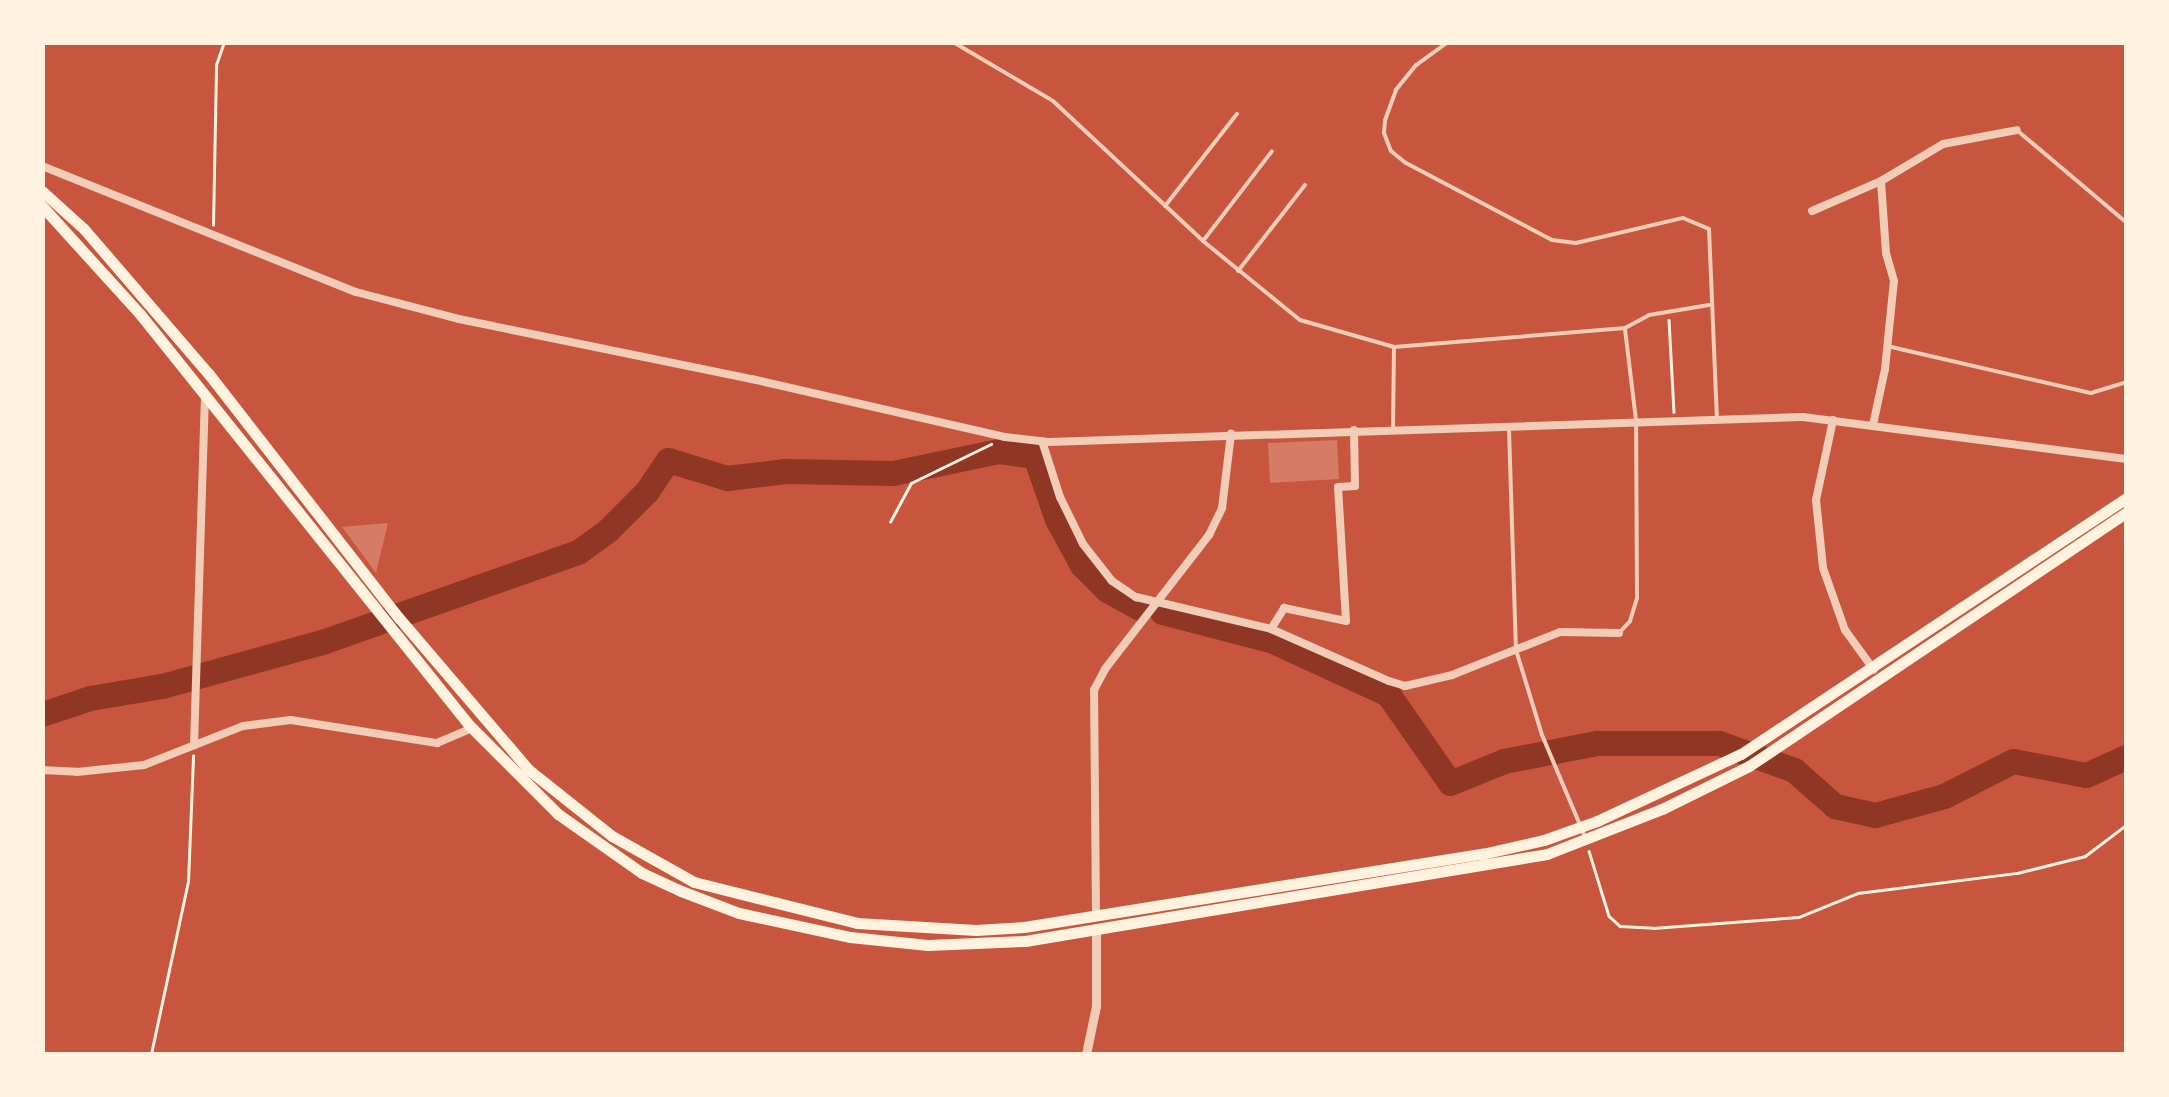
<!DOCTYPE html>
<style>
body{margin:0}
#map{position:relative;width:2169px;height:1097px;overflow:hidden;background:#c8553d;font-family:"Source Serif 4",serif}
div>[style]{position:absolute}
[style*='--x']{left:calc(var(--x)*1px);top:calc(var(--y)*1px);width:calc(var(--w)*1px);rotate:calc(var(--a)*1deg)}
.river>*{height:25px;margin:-12.5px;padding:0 12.5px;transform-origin:12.5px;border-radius:12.5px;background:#8f3625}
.building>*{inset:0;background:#d67c66}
.path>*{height:2.5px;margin:-1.25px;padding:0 1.25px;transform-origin:1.25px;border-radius:1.25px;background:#fff3e0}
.service>*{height:4px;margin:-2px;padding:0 2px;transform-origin:2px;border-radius:2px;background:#f1ccb7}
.minor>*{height:8px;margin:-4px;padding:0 4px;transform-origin:4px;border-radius:4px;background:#f1ccb7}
.tertiary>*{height:9px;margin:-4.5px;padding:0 4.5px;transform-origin:4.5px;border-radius:4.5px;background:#f1ccb7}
.primary>*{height:11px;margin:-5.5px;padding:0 5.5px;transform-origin:5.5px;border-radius:5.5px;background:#fff3e0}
span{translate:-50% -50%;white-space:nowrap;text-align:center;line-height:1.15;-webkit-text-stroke:8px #fff3e0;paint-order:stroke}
.frame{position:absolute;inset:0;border:45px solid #fff3e0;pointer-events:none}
</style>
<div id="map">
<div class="river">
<i style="--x:1162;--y:612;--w:115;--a:14.6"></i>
<i style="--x:1273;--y:641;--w:127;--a:24.7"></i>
<i style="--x:1388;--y:694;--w:108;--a:55.1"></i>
<i style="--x:1450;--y:783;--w:58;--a:-22.2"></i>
<i style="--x:1504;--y:761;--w:95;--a:-11"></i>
<i style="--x:1597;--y:743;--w:122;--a:0"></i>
<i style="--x:1719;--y:743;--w:80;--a:19.8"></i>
<i style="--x:1794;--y:770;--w:55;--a:41.3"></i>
<i style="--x:1835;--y:806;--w:41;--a:12.7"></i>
<i style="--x:1875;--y:815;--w:72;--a:-15.4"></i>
<i style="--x:1944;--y:796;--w:77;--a:-26.9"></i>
<i style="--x:2013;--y:761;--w:74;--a:10.9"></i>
<i style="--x:2086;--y:775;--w:44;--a:-24.2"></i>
<i style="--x:42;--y:714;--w:51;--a:-18.4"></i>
<i style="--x:90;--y:698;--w:73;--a:-9.5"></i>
<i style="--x:162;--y:686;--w:169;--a:-15.4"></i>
<i style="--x:325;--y:641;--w:268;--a:-19.4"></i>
<i style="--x:578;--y:552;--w:37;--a:-36"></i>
<i style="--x:608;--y:530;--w:55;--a:-45"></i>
<i style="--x:647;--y:491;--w:37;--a:-56"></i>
<i style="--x:668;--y:460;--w:62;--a:17"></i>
<i style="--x:727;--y:478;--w:59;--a:-6.8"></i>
<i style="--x:786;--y:471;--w:107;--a:1.1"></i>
<i style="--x:893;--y:473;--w:108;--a:-11.7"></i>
<i style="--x:999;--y:451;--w:36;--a:8"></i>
<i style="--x:1035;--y:456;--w:67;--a:70.8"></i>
<i style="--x:1057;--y:519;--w:52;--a:61.5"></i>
<i style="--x:1082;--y:565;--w:35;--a:45"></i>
<i style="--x:1107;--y:590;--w:37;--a:29"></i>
</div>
<div class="building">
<i style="clip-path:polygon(1337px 440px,1339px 479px,1270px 483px,1268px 443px)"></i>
<i style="clip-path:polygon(388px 523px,376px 573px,342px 527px)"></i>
</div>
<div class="path">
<i style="--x:213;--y:225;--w:160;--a:-88.9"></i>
<i style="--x:216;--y:65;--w:24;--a:-71"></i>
<i style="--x:1669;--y:320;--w:92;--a:86.9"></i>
<i style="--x:890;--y:522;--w:44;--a:-61.7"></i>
<i style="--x:911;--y:483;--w:89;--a:-26"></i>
<i style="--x:1589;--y:851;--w:68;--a:72.9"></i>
<i style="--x:1609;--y:916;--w:15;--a:42"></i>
<i style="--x:1620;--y:926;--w:33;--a:3"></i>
<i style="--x:1653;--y:928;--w:146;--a:-4.3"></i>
<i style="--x:1799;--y:917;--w:64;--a:-22.1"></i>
<i style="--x:1858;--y:893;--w:160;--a:-7.2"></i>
<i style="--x:2017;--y:873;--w:70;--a:-14"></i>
<i style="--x:2085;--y:856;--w:51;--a:-37.1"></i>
<i style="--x:151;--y:1054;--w:176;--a:-77.9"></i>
<i style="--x:188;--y:882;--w:126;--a:-87.7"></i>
</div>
<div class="service">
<i style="--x:779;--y:42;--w:12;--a:0"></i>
<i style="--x:953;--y:42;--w:116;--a:30.5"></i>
<i style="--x:1053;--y:101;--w:205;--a:43"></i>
<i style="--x:1203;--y:241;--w:125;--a:39.2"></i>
<i style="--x:1300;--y:320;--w:98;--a:16"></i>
<i style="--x:1394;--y:347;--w:81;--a:90.7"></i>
<i style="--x:1448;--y:42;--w:39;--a:144"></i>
<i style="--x:1416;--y:65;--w:32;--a:129"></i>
<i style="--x:1396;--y:90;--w:33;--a:110"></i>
<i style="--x:1385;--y:121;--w:12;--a:95"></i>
<i style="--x:1384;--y:133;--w:19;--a:69"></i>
<i style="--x:1391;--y:151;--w:19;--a:39"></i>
<i style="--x:1406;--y:163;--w:165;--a:27.8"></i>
<i style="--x:1552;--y:240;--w:24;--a:7"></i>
<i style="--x:1576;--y:243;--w:110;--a:-13.2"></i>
<i style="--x:1683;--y:218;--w:28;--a:23"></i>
<i style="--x:1709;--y:229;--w:189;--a:87.6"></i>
<i style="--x:2019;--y:132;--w:140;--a:40.1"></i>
<i style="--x:1165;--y:206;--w:117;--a:-52"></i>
<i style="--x:1203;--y:241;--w:113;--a:-52.5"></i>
<i style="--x:1238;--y:271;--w:109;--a:-52.1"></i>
<i style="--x:1887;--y:346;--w:209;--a:13"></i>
<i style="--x:2091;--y:393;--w:37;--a:-17"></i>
<i style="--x:1394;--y:347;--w:232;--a:-4.7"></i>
<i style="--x:1625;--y:328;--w:27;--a:-28"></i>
<i style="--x:1649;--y:315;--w:61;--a:-9.5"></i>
<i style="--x:1509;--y:429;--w:221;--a:88.2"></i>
<i style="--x:1516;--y:650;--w:89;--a:73"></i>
<i style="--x:1542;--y:735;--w:111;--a:67.1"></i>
<i style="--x:1619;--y:633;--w:16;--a:-47"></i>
<i style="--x:1630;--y:621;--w:24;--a:-73"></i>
<i style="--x:1637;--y:598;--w:178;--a:-90.3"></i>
<i style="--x:1636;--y:420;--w:92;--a:-96.9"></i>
</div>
<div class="minor">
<i style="--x:42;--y:166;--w:338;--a:21.9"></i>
<i style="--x:356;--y:292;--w:106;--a:14.7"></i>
<i style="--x:459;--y:319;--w:299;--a:11.6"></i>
<i style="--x:752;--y:379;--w:260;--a:12.9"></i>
<i style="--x:1005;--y:437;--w:44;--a:6.5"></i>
<i style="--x:1049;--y:442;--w:754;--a:-1.9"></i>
<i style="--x:1803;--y:417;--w:326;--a:7.4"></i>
<i style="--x:1812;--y:211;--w:75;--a:-23.5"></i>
<i style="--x:1881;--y:181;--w:72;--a:-30.8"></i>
<i style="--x:1943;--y:144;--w:75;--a:-10.7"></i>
<i style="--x:1833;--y:420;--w:82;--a:102"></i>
<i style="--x:1816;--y:500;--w:68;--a:84.1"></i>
<i style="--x:1823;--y:568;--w:66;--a:70.5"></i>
<i style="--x:1845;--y:630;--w:49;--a:54.1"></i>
<i style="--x:1873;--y:425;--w:57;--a:-77.9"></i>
<i style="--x:1885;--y:369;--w:88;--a:-84.2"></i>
<i style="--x:1894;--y:281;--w:29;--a:-106"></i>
<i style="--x:1886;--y:253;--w:72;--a:-94"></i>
<i style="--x:1042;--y:441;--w:59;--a:72.2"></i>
<i style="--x:1060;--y:497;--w:52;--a:63.9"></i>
<i style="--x:1083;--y:544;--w:47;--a:51.9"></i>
<i style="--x:1112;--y:581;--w:29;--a:34"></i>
<i style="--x:1136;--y:597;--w:139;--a:13.3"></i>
<i style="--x:1271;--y:629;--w:129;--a:23.8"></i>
<i style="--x:1389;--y:681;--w:17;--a:17"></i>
<i style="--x:1405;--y:686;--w:48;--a:-13.2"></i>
<i style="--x:1452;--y:675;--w:116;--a:-21.7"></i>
<i style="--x:1560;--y:632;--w:59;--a:1"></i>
<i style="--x:1271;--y:629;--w:25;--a:-58"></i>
<i style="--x:1284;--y:608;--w:63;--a:11.8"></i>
<i style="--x:1346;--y:621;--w:134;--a:-93.4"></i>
<i style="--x:1338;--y:487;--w:17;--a:-3"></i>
<i style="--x:1355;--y:486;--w:56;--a:-91"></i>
<i style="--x:194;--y:745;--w:345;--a:-88.2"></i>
<i style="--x:42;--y:770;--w:35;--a:3"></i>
<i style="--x:77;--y:772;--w:67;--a:-6"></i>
<i style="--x:144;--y:765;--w:106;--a:-21.5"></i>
<i style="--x:243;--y:726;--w:48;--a:-7.1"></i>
<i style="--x:291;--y:720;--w:148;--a:9"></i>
<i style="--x:437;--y:743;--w:38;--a:-23"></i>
<i style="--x:1096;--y:915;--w:225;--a:-90.5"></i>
<i style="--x:1094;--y:690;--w:24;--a:-62"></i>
<i style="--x:1105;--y:669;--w:170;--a:-52.2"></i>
<i style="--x:1209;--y:535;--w:30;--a:-64"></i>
<i style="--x:1222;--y:508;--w:75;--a:-83.1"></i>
</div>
<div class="tertiary">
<i style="--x:1086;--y:1054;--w:49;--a:-78.2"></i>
<i style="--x:1096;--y:1006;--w:78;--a:-90"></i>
</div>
<div class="primary">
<i style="--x:42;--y:191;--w:57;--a:42.1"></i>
<i style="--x:84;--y:229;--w:190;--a:49.3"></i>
<i style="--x:208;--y:373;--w:311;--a:52.1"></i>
<i style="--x:399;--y:618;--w:200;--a:49.5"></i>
<i style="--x:529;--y:770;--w:106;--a:38.5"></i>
<i style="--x:612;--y:836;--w:94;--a:29.3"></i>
<i style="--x:694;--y:882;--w:168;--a:14.1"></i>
<i style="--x:857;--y:923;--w:119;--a:3.4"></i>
<i style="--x:976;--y:930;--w:48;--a:-3.6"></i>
<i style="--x:1024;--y:927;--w:464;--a:-9.1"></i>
<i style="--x:1482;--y:854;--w:64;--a:-12.7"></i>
<i style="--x:1544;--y:840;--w:56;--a:-19.7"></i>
<i style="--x:1597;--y:821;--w:159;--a:-25"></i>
<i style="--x:1741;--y:754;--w:462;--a:-33.6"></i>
<i style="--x:42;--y:206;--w:146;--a:47.8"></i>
<i style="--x:140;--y:314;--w:526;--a:51.32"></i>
<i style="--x:469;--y:725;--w:126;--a:45"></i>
<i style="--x:558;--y:814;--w:103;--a:35.1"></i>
<i style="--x:642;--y:873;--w:43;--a:24.8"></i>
<i style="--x:681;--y:891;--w:62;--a:20.8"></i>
<i style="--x:739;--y:913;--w:114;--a:12.2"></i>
<i style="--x:850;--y:937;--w:78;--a:5.9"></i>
<i style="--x:928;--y:945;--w:97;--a:-2.4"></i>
<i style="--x:1025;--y:941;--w:529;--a:-9.46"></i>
<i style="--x:1547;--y:854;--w:123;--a:-21.4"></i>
<i style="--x:1662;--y:809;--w:97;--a:-26.3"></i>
<i style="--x:1749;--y:766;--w:454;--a:-33.9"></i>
</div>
<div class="frame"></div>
</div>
